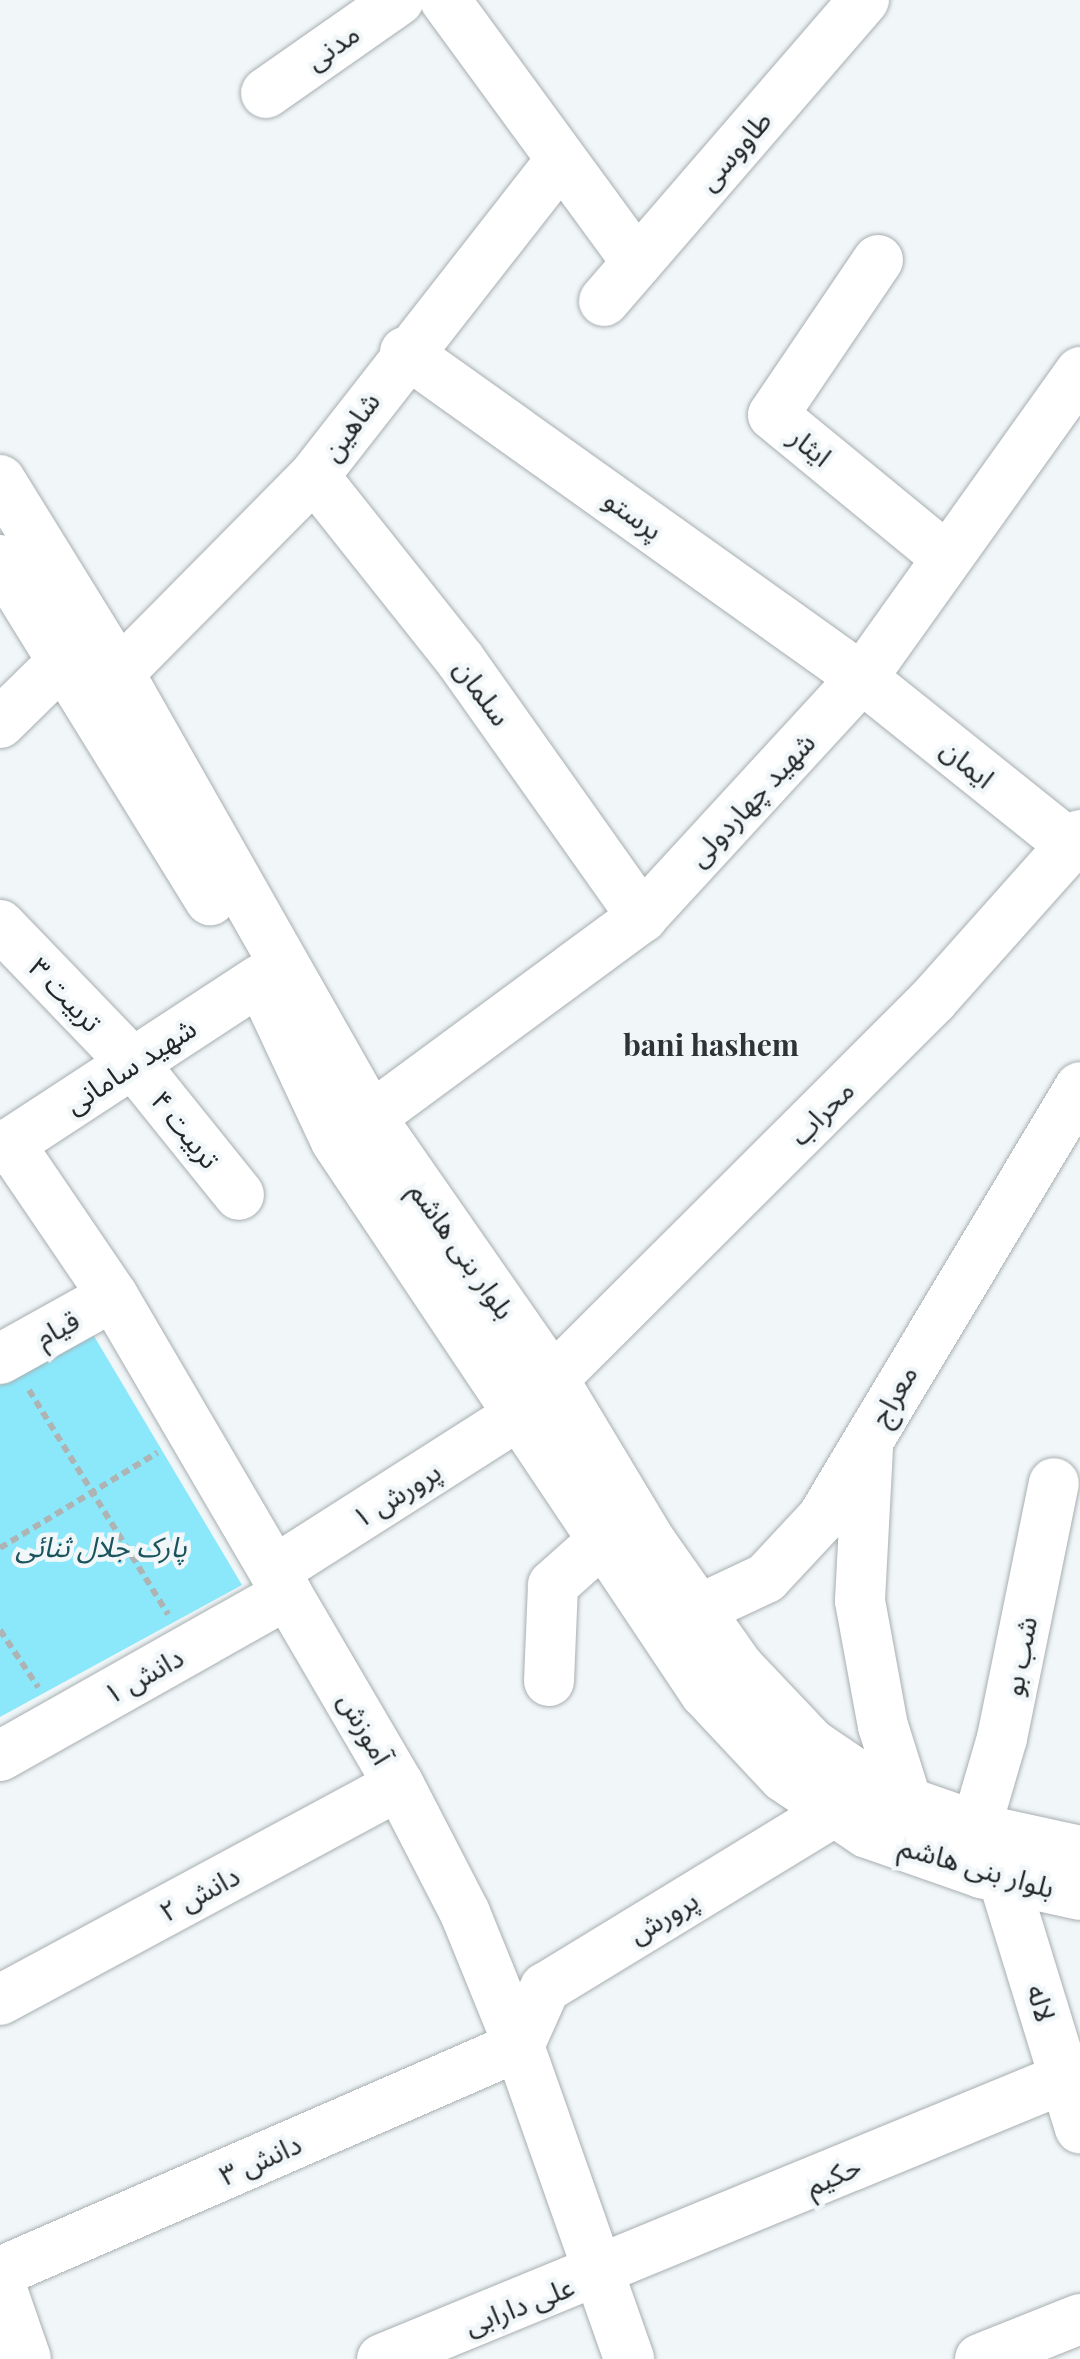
<!DOCTYPE html>
<meta charset="utf-8">
<style>
body{margin:0}
#map{position:relative;width:1080px;height:2359px;overflow:hidden;background:#f1f7f9;font-family:"Playfair Display","Noto Sans Arabic",serif}
div>[style]{position:absolute}
[style*='--x']{left:calc(var(--x)*1px);top:calc(var(--y)*1px);width:calc(var(--w)*1px);rotate:calc(var(--a)*1deg)}
.green>*{inset:0;background:#8be8fb}
.path>*{height:6px;margin-top:-3px;transform-origin:0;background:repeating-linear-gradient(90deg,#aeb3b4 0 8px,transparent 0 13px)}
.roads{filter:drop-shadow(0 0 2px #a8aeb0) drop-shadow(0 0 2px #a8aeb0)}
.minor>*{height:50px;margin:-25px;padding:0 25px;transform-origin:25px;border-radius:25px;background:#fff}
span{translate:-50% -50%;white-space:nowrap;text-align:center;line-height:1.15;-webkit-text-stroke:9px #f1f7f9;paint-order:stroke}
.street-label{font-size:28px;color:#242727}
.park-label{font-size:28px;color:#1b535d;font-style:italic}
.neighbourhood-label{font-size:30px;color:#2e3334;font-weight:700}
</style>
<div id="map">
<div class="green">
<i style="clip-path:polygon(91px 1331px,242px 1585px,0 1717px,0 1385px)"></i>
</div>
<div class="path">
<i style="--x:29;--y:1390;--w:264;--a:58.2"></i>
<i style="--x:0;--y:1548;--w:184;--a:-31.2"></i>
<i style="--x:0;--y:1630;--w:69;--a:56.3"></i>
</div>
<div class="roads">
<div class="minor">
<i style="--x:445;--y:0;--w:325;--a:53.8"></i>
<i style="--x:266;--y:93;--w:162;--a:-35"></i>
<i style="--x:878;--y:260;--w:187;--a:124.1"></i>
<i style="--x:773;--y:415;--w:224;--a:39.4"></i>
<i style="--x:604;--y:301;--w:398;--a:-49.2"></i>
<i style="--x:405;--y:352;--w:561;--a:35.5"></i>
<i style="--x:862;--y:678;--w:270;--a:38.7"></i>
<i style="--x:1073;--y:847;--w:7;--a:-16"></i>
<i style="--x:314;--y:476;--w:236;--a:51.5"></i>
<i style="--x:461;--y:661;--w:314;--a:54.7"></i>
<i style="--x:0;--y:480;--w:227;--a:58.3"></i>
<i style="--x:119;--y:673;--w:513;--a:60.44"></i>
<i style="--x:372;--y:1119;--w:317;--a:55.2"></i>
<i style="--x:553;--y:1379;--w:190;--a:59"></i>
<i style="--x:651;--y:1542;--w:151;--a:54.9"></i>
<i style="--x:738;--y:1666;--w:108;--a:46.5"></i>
<i style="--x:812;--y:1744;--w:91;--a:34.2"></i>
<i style="--x:887;--y:1795;--w:112;--a:19.2"></i>
<i style="--x:993;--y:1832;--w:89;--a:12.3"></i>
<i style="--x:0;--y:560;--w:400;--a:58.3"></i>
<i style="--x:119;--y:673;--w:277;--a:-45.3"></i>
<i style="--x:314;--y:476;--w:400;--a:-52"></i>
<i style="--x:0;--y:723;--w:88;--a:-44.5"></i>
<i style="--x:0;--y:925;--w:192;--a:46.1"></i>
<i style="--x:133;--y:1063;--w:169;--a:51.2"></i>
<i style="--x:267;--y:994;--w:162;--a:64.9"></i>
<i style="--x:336;--y:1141;--w:664;--a:56.24"></i>
<i style="--x:705;--y:1693;--w:115;--a:46.8"></i>
<i style="--x:784;--y:1777;--w:100;--a:34"></i>
<i style="--x:867;--y:1833;--w:121;--a:19.3"></i>
<i style="--x:981;--y:1873;--w:101;--a:12.5"></i>
<i style="--x:345;--y:1136;--w:369;--a:-36.4"></i>
<i style="--x:642;--y:917;--w:325;--a:-47.4"></i>
<i style="--x:862;--y:678;--w:376;--a:-54.5"></i>
<i style="--x:9;--y:1143;--w:185;--a:55.8"></i>
<i style="--x:113;--y:1296;--w:566;--a:59.68"></i>
<i style="--x:399;--y:1785;--w:144;--a:62.7"></i>
<i style="--x:465;--y:1913;--w:144;--a:67.9"></i>
<i style="--x:519;--y:2046;--w:332;--a:70.6"></i>
<i style="--x:0;--y:1150;--w:311;--a:-33.2"></i>
<i style="--x:0;--y:1359;--w:129;--a:-29.1"></i>
<i style="--x:553;--y:1379;--w:537;--a:-44.92"></i>
<i style="--x:933;--y:1000;--w:221;--a:-48.3"></i>
<i style="--x:868;--y:1448;--w:153;--a:93"></i>
<i style="--x:860;--y:1601;--w:127;--a:79.6"></i>
<i style="--x:883;--y:1726;--w:80;--a:72.5"></i>
<i style="--x:274;--y:1571;--w:288;--a:-32.5"></i>
<i style="--x:698;--y:1610;--w:75;--a:-25.2"></i>
<i style="--x:766;--y:1578;--w:82;--a:-47"></i>
<i style="--x:822;--y:1518;--w:502;--a:-59.09"></i>
<i style="--x:549;--y:1681;--w:96;--a:-87.6"></i>
<i style="--x:553;--y:1585;--w:63;--a:-41.8"></i>
<i style="--x:0;--y:1756;--w:330;--a:-29.4"></i>
<i style="--x:976;--y:1827;--w:93;--a:-73.7"></i>
<i style="--x:1002;--y:1738;--w:260;--a:-78.5"></i>
<i style="--x:1003;--y:1878;--w:262;--a:72.9"></i>
<i style="--x:0;--y:2000;--w:453;--a:-28.3"></i>
<i style="--x:0;--y:2272;--w:566;--a:-23.53"></i>
<i style="--x:519;--y:2046;--w:64;--a:-65.9"></i>
<i style="--x:545;--y:1988;--w:340;--a:-31.4"></i>
<i style="--x:0;--y:2284;--w:79;--a:70.9"></i>
<i style="--x:382;--y:2359;--w:739;--a:-22.36"></i>
<i style="--x:980;--y:2359;--w:108;--a:-21.8"></i>
</div>
</div>
<div class="street-label">
<span style="left:332px;top:46px;rotate:-35deg">مدنی</span>
<span style="left:734px;top:150px;rotate:-49deg">طاووسی</span>
<span style="left:350px;top:426px;rotate:-54deg">شاهین</span>
<span style="left:811px;top:446px;rotate:39deg">ایثار</span>
<span style="left:634px;top:514px;rotate:36deg">پرستو</span>
<span style="left:483px;top:692px;rotate:54deg">سلمان</span>
<span style="left:968px;top:763px;rotate:39deg">ایمان</span>
<span style="left:751px;top:799px;rotate:-47deg">شهید چهاردولی</span>
<span style="left:66px;top:994px;rotate:46deg">تربیت ۳</span>
<span style="left:130px;top:1065px;rotate:-33deg">شهید سامانی</span>
<span style="left:821px;top:1112px;rotate:-45deg">محراب</span>
<span style="left:186px;top:1129px;rotate:51deg">تربیت ۴</span>
<span style="left:463px;top:1250px;rotate:55deg">بلوار بنی هاشم</span>
<span style="left:57px;top:1328px;rotate:-29deg">قیام</span>
<span style="left:893px;top:1395px;rotate:-60deg">معراج</span>
<span style="left:396px;top:1494px;rotate:-32deg">پرورش ۱</span>
<span style="left:1019px;top:1656px;rotate:-79deg">شب بو</span>
<span style="left:143px;top:1675px;rotate:-29deg">دانش ۱</span>
<span style="left:366px;top:1728px;rotate:60deg">آموزش</span>
<span style="left:977px;top:1866px;rotate:16deg">بلوار بنی هاشم</span>
<span style="left:199px;top:1893px;rotate:-28deg">دانش ۲</span>
<span style="left:663px;top:1916px;rotate:-31deg">پرورش</span>
<span style="left:1042px;top:2003px;rotate:73deg">لاله</span>
<span style="left:260px;top:2159px;rotate:-24deg">دانش ۳</span>
<span style="left:833px;top:2175px;rotate:-23deg">حکیم</span>
<span style="left:519px;top:2305px;rotate:-21deg">علی دارابی</span>
</div>
<div class="park-label">
<span style="left:101px;top:1546px">پارک جلال ثنائی</span>
</div>
<div class="neighbourhood-label">
<span style="left:711px;top:1044px">bani hashem</span>
</div>
</div>
